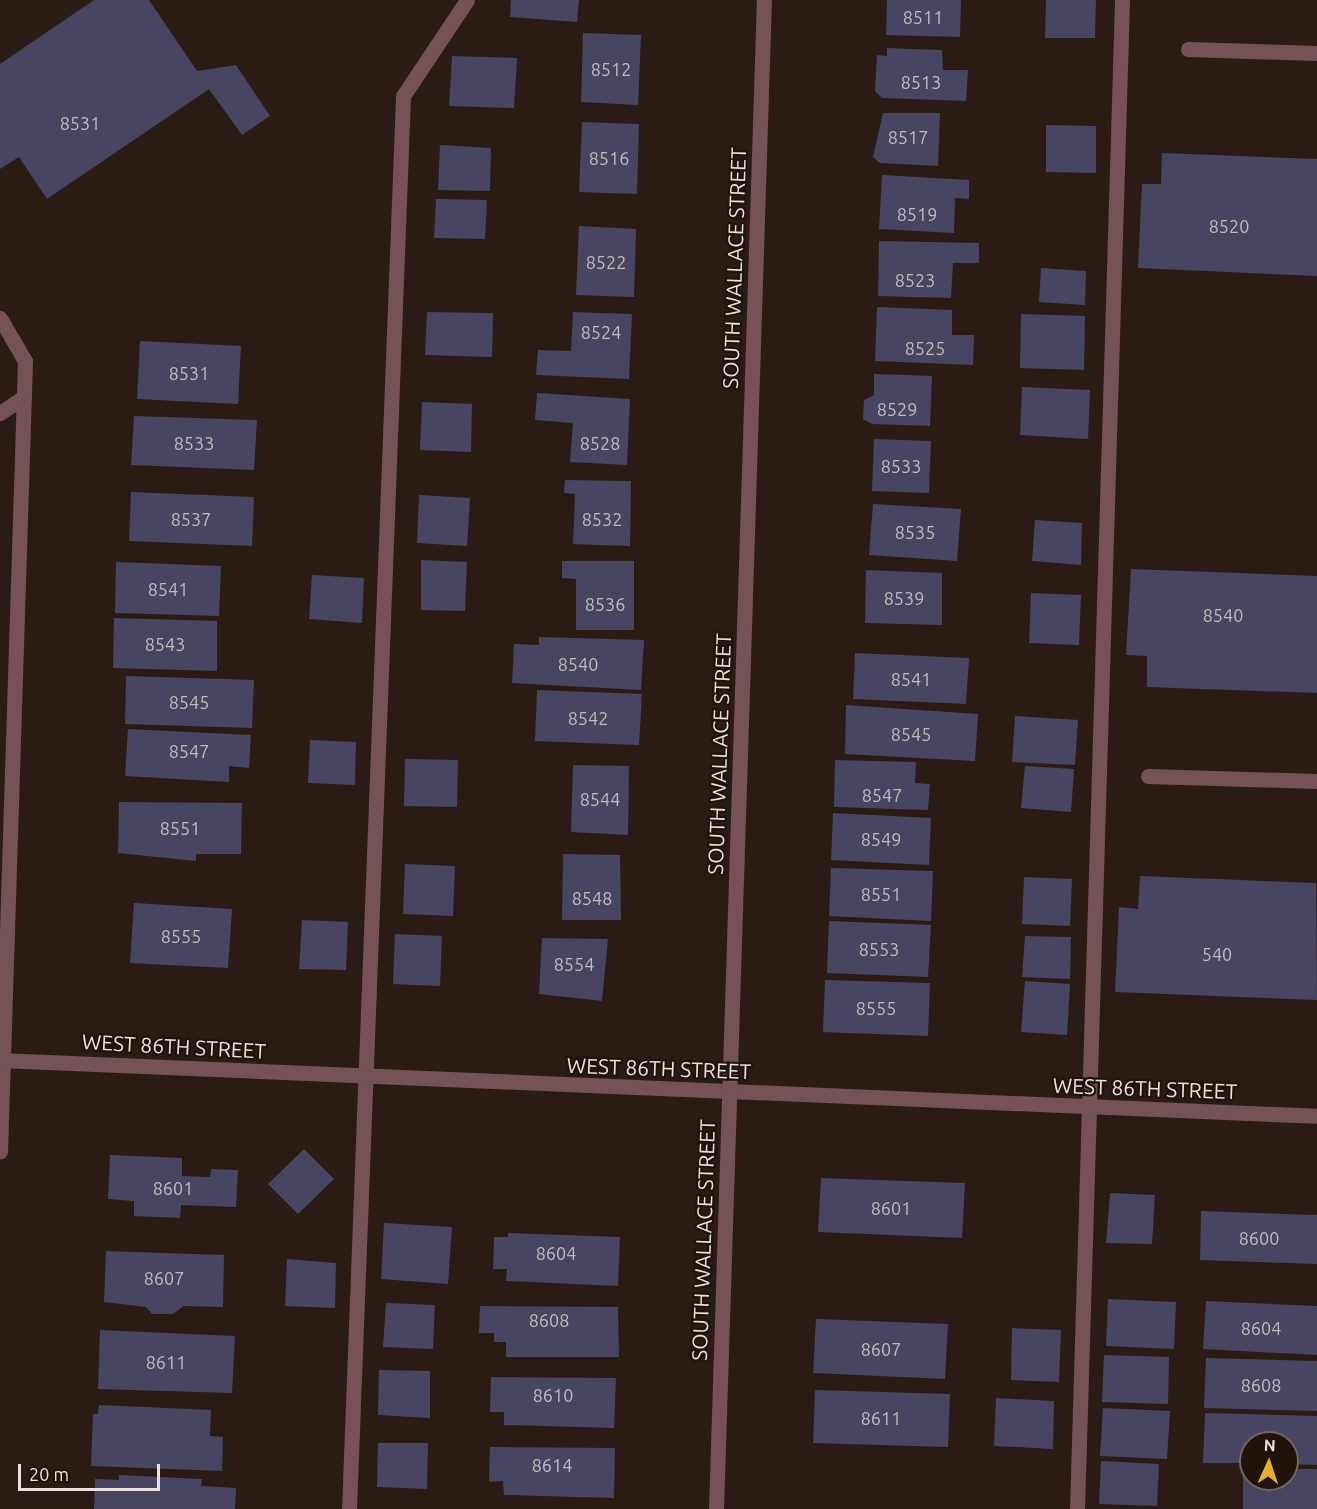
<!DOCTYPE html>
<style>
body{margin:0}
#map{position:relative;width:1317px;height:1509px;overflow:hidden;background:#2a1c15;font-family:Ubuntu,sans-serif}
div>[style]{position:absolute}
[style*='--x']{left:calc(var(--x)*1px);top:calc(var(--y)*1px);width:calc(var(--w)*1px);rotate:calc(var(--a)*1deg)}
.building>*{inset:0;background:#474561}
.service>*{height:15px;margin:-7.5px;padding:0 7.5px;transform-origin:7.5px;border-radius:7.5px;background:#755258}
.minor>*{height:15px;margin:-7.5px;padding:0 7.5px;transform-origin:7.5px;border-radius:7.5px;background:#755258}
span{translate:-50% -50%;white-space:nowrap;text-align:center;line-height:1.15;-webkit-text-stroke:4.5px #20130c;paint-order:stroke}
.number-label{font-size:18px;color:#c3bbbe}
.number-label span{-webkit-text-stroke-width:0}
.street-label{font-size:21px;color:#ece2dd}
.north{position:absolute;left:1239px;top:1431px;width:60px;height:60px;box-sizing:border-box;background:#20130c;border:2px solid #726660;border-radius:50%;rotate:3deg;font-size:16px;font-weight:700;line-height:24px;text-align:center;color:#ece2dd}
.north::after{content:'';display:block;margin:auto;width:21px;height:27px;background:#e3ae34;clip-path:polygon(50% 0,100% 100%,50% 72%,0 100%)}
.scale{position:absolute;left:18px;top:1464px;width:142px;height:27px;box-sizing:border-box;border:3px solid #ece2dd;border-top:0;padding-left:8px;font-size:18px;line-height:21px;white-space:nowrap;color:#ece2dd;-webkit-text-stroke:4px #20130c;paint-order:stroke}
</style>
<div id="map">
<div class="building">
<i style="clip-path:polygon(94px 0,149px 0,197px 71px,236px 65px,270px 116px,242px 135px,209px 89px,47px 199px,19px 157px,0 169px,0 64px)"></i>
<i style="clip-path:polygon(511px 0,579px 0,577px 22px,510px 17px)"></i>
<i style="clip-path:polygon(887px 0,961px 0,960px 37px,886px 35px)"></i>
<i style="clip-path:polygon(1046px 0,1096px 0,1095px 38px,1045px 38px)"></i>
<i style="clip-path:polygon(583px 33px,641px 35px,638px 105px,581px 102px)"></i>
<i style="clip-path:polygon(887px 48px,942px 50px,943px 70px,968px 70px,966px 101px,882px 98px,875px 91px,877px 55px,887px 56px)"></i>
<i style="clip-path:polygon(452px 56px,517px 58px,514px 108px,449px 106px)"></i>
<i style="clip-path:polygon(883px 113px,940px 113px,938px 166px,880px 163px,873px 157px)"></i>
<i style="clip-path:polygon(582px 122px,639px 124px,637px 194px,579px 192px)"></i>
<i style="clip-path:polygon(1046px 125px,1096px 126px,1096px 173px,1046px 172px)"></i>
<i style="clip-path:polygon(440px 145px,491px 148px,490px 191px,438px 190px)"></i>
<i style="clip-path:polygon(1162px 153px,1317px 159px,1317px 276px,1138px 268px,1142px 184px,1161px 184px)"></i>
<i style="clip-path:polygon(882px 175px,969px 180px,969px 199px,955px 198px,954px 233px,879px 229px)"></i>
<i style="clip-path:polygon(436px 199px,487px 200px,485px 239px,434px 238px)"></i>
<i style="clip-path:polygon(579px 226px,636px 229px,634px 297px,576px 295px)"></i>
<i style="clip-path:polygon(879px 241px,979px 243px,979px 263px,953px 263px,951px 298px,878px 296px)"></i>
<i style="clip-path:polygon(1041px 268px,1086px 271px,1085px 305px,1039px 302px)"></i>
<i style="clip-path:polygon(877px 307px,952px 310px,952px 335px,974px 335px,973px 365px,875px 361px)"></i>
<i style="clip-path:polygon(427px 312px,493px 313px,492px 357px,425px 355px)"></i>
<i style="clip-path:polygon(573px 312px,632px 314px,629px 379px,536px 375px,538px 350px,571px 351px)"></i>
<i style="clip-path:polygon(1021px 314px,1085px 316px,1084px 370px,1020px 368px)"></i>
<i style="clip-path:polygon(140px 341px,241px 346px,238px 404px,137px 399px)"></i>
<i style="clip-path:polygon(874px 374px,932px 376px,930px 426px,872px 424px,863px 419px,864px 400px,874px 395px)"></i>
<i style="clip-path:polygon(1022px 387px,1090px 390px,1088px 439px,1020px 435px)"></i>
<i style="clip-path:polygon(537px 393px,630px 399px,627px 465px,570px 462px,573px 423px,535px 420px)"></i>
<i style="clip-path:polygon(422px 402px,472px 404px,471px 452px,420px 450px)"></i>
<i style="clip-path:polygon(134px 416px,257px 420px,254px 470px,131px 465px)"></i>
<i style="clip-path:polygon(874px 439px,931px 441px,929px 493px,872px 491px)"></i>
<i style="clip-path:polygon(565px 480px,631px 481px,630px 546px,573px 544px,575px 494px,564px 493px)"></i>
<i style="clip-path:polygon(131px 492px,254px 497px,252px 546px,129px 541px)"></i>
<i style="clip-path:polygon(419px 495px,470px 498px,467px 546px,417px 543px)"></i>
<i style="clip-path:polygon(873px 504px,961px 509px,957px 561px,869px 555px)"></i>
<i style="clip-path:polygon(1035px 520px,1082px 523px,1081px 565px,1032px 561px)"></i>
<i style="clip-path:polygon(421px 560px,467px 562px,465px 611px,421px 610px)"></i>
<i style="clip-path:polygon(562px 561px,634px 561px,634px 630px,576px 630px,576px 579px,562px 578px)"></i>
<i style="clip-path:polygon(116px 562px,221px 566px,219px 616px,115px 613px)"></i>
<i style="clip-path:polygon(1131px 569px,1317px 576px,1317px 693px,1147px 687px,1147px 656px,1126px 655px)"></i>
<i style="clip-path:polygon(866px 570px,942px 573px,942px 625px,865px 623px)"></i>
<i style="clip-path:polygon(312px 575px,364px 578px,362px 623px,309px 619px)"></i>
<i style="clip-path:polygon(1031px 593px,1081px 595px,1079px 645px,1029px 643px)"></i>
<i style="clip-path:polygon(114px 618px,217px 621px,217px 671px,113px 668px)"></i>
<i style="clip-path:polygon(539px 637px,644px 640px,641px 690px,512px 683px,514px 644px,539px 645px)"></i>
<i style="clip-path:polygon(855px 653px,969px 658px,966px 704px,853px 699px)"></i>
<i style="clip-path:polygon(126px 676px,254px 680px,252px 728px,125px 724px)"></i>
<i style="clip-path:polygon(537px 690px,642px 694px,639px 745px,535px 741px)"></i>
<i style="clip-path:polygon(846px 705px,978px 714px,975px 761px,845px 754px)"></i>
<i style="clip-path:polygon(1015px 716px,1078px 720px,1075px 765px,1012px 762px)"></i>
<i style="clip-path:polygon(128px 729px,251px 735px,249px 768px,229px 766px,229px 782px,125px 776px)"></i>
<i style="clip-path:polygon(310px 740px,356px 742px,355px 785px,308px 783px)"></i>
<i style="clip-path:polygon(405px 759px,458px 760px,457px 807px,404px 806px)"></i>
<i style="clip-path:polygon(835px 760px,916px 762px,915px 783px,930px 784px,928px 810px,834px 807px)"></i>
<i style="clip-path:polygon(573px 765px,629px 766px,628px 835px,571px 832px)"></i>
<i style="clip-path:polygon(1025px 766px,1074px 769px,1071px 812px,1021px 808px)"></i>
<i style="clip-path:polygon(119px 802px,242px 803px,241px 854px,196px 854px,196px 861px,118px 853px)"></i>
<i style="clip-path:polygon(833px 813px,931px 818px,929px 865px,831px 860px)"></i>
<i style="clip-path:polygon(563px 854px,620px 855px,621px 920px,562px 920px)"></i>
<i style="clip-path:polygon(405px 864px,455px 866px,453px 916px,403px 914px)"></i>
<i style="clip-path:polygon(831px 868px,933px 871px,931px 921px,829px 916px)"></i>
<i style="clip-path:polygon(1140px 876px,1316px 883px,1317px 1000px,1115px 992px,1119px 907px,1138px 909px)"></i>
<i style="clip-path:polygon(1024px 877px,1072px 879px,1070px 926px,1022px 924px)"></i>
<i style="clip-path:polygon(134px 903px,232px 909px,228px 968px,130px 963px)"></i>
<i style="clip-path:polygon(302px 920px,348px 922px,346px 970px,299px 969px)"></i>
<i style="clip-path:polygon(829px 921px,931px 925px,928px 977px,827px 973px)"></i>
<i style="clip-path:polygon(395px 934px,442px 936px,440px 986px,393px 984px)"></i>
<i style="clip-path:polygon(1025px 936px,1071px 937px,1070px 979px,1022px 977px)"></i>
<i style="clip-path:polygon(542px 938px,608px 939px,602px 1001px,539px 994px)"></i>
<i style="clip-path:polygon(825px 980px,930px 983px,928px 1036px,823px 1032px)"></i>
<i style="clip-path:polygon(1025px 981px,1070px 984px,1067px 1035px,1021px 1032px)"></i>
<i style="clip-path:polygon(304px 1149px,334px 1179px,298px 1214px,268px 1184px)"></i>
<i style="clip-path:polygon(110px 1155px,182px 1158px,182px 1176px,210px 1177px,211px 1169px,238px 1170px,236px 1207px,181px 1205px,180px 1218px,134px 1216px,134px 1201px,108px 1199px)"></i>
<i style="clip-path:polygon(821px 1178px,965px 1183px,962px 1238px,818px 1232px)"></i>
<i style="clip-path:polygon(1110px 1193px,1155px 1195px,1152px 1244px,1106px 1243px)"></i>
<i style="clip-path:polygon(1201px 1211px,1317px 1215px,1317px 1264px,1200px 1260px)"></i>
<i style="clip-path:polygon(384px 1223px,452px 1227px,448px 1284px,381px 1279px)"></i>
<i style="clip-path:polygon(508px 1233px,620px 1237px,618px 1286px,506px 1281px,507px 1269px,493px 1269px,494px 1237px,508px 1237px)"></i>
<i style="clip-path:polygon(106px 1251px,224px 1255px,223px 1307px,184px 1306px,173px 1314px,152px 1314px,146px 1307px,104px 1302px)"></i>
<i style="clip-path:polygon(287px 1259px,336px 1263px,335px 1308px,285px 1306px)"></i>
<i style="clip-path:polygon(1108px 1299px,1176px 1302px,1174px 1349px,1106px 1346px)"></i>
<i style="clip-path:polygon(1206px 1301px,1317px 1306px,1317px 1355px,1203px 1349px)"></i>
<i style="clip-path:polygon(386px 1303px,435px 1305px,433px 1349px,383px 1347px)"></i>
<i style="clip-path:polygon(480px 1306px,618px 1307px,619px 1357px,506px 1357px,506px 1342px,494px 1342px,494px 1333px,479px 1333px)"></i>
<i style="clip-path:polygon(816px 1319px,948px 1324px,945px 1379px,813px 1373px)"></i>
<i style="clip-path:polygon(1012px 1328px,1061px 1330px,1059px 1382px,1011px 1380px)"></i>
<i style="clip-path:polygon(100px 1330px,235px 1336px,232px 1393px,98px 1389px)"></i>
<i style="clip-path:polygon(1104px 1355px,1169px 1357px,1168px 1404px,1102px 1402px)"></i>
<i style="clip-path:polygon(1206px 1358px,1317px 1361px,1317px 1411px,1204px 1408px)"></i>
<i style="clip-path:polygon(379px 1370px,430px 1371px,430px 1418px,378px 1415px)"></i>
<i style="clip-path:polygon(491px 1377px,616px 1378px,614px 1428px,504px 1425px,504px 1412px,490px 1412px)"></i>
<i style="clip-path:polygon(815px 1390px,950px 1394px,948px 1447px,813px 1443px)"></i>
<i style="clip-path:polygon(996px 1398px,1054px 1401px,1053px 1449px,994px 1446px)"></i>
<i style="clip-path:polygon(99px 1405px,211px 1410px,210px 1436px,223px 1437px,222px 1471px,91px 1466px,93px 1414px,98px 1414px)"></i>
<i style="clip-path:polygon(1103px 1408px,1170px 1411px,1167px 1459px,1100px 1456px)"></i>
<i style="clip-path:polygon(1205px 1413px,1317px 1416px,1317px 1465px,1287px 1464px,1287px 1443px,1251px 1443px,1251px 1463px,1203px 1463px)"></i>
<i style="clip-path:polygon(378px 1443px,428px 1443px,427px 1489px,377px 1487px)"></i>
<i style="clip-path:polygon(490px 1447px,615px 1448px,614px 1498px,504px 1495px,503px 1481px,489px 1482px)"></i>
<i style="clip-path:polygon(1101px 1461px,1159px 1464px,1157px 1506px,1099px 1504px)"></i>
<i style="clip-path:polygon(1243px 1469px,1251px 1469px,1251px 1479px,1287px 1479px,1287px 1469px,1317px 1469px,1317px 1509px,1243px 1509px)"></i>
<i style="clip-path:polygon(119px 1475px,202px 1479px,201px 1486px,236px 1488px,235px 1509px,94px 1509px,95px 1479px,119px 1480px)"></i>
</div>
<div class="service">
<i style="--x:1188;--y:49;--w:129;--a:1.8"></i>
<i style="--x:0;--y:413;--w:29;--a:-34"></i>
<i style="--x:1148;--y:776;--w:169;--a:1.7"></i>
<i style="--x:349;--y:1509;--w:1414;--a:-87.81"></i>
<i style="--x:403;--y:96;--w:115;--a:-56.3"></i>
<i style="--x:1077;--y:1509;--w:1510;--a:-88.29"></i>
</div>
<div class="minor">
<i style="--x:0;--y:318;--w:50;--a:59.8"></i>
<i style="--x:25;--y:361;--w:791;--a:91.81"></i>
<i style="--x:0;--y:1060;--w:1318;--a:2.43"></i>
<i style="--x:716;--y:1509;--w:1510;--a:-88.18"></i>
</div>
<div class="number-label">
<span style="left:923px;top:17px">8511</span>
<span style="left:611px;top:69px">8512</span>
<span style="left:921px;top:82px">8513</span>
<span style="left:80px;top:123px">8531</span>
<span style="left:908px;top:137px">8517</span>
<span style="left:609px;top:158px">8516</span>
<span style="left:917px;top:214px">8519</span>
<span style="left:1229px;top:226px">8520</span>
<span style="left:606px;top:262px">8522</span>
<span style="left:915px;top:280px">8523</span>
<span style="left:601px;top:332px">8524</span>
<span style="left:925px;top:348px">8525</span>
<span style="left:189px;top:373px">8531</span>
<span style="left:897px;top:409px">8529</span>
<span style="left:194px;top:443px">8533</span>
<span style="left:600px;top:443px">8528</span>
<span style="left:901px;top:466px">8533</span>
<span style="left:191px;top:519px">8537</span>
<span style="left:602px;top:519px">8532</span>
<span style="left:915px;top:532px">8535</span>
<span style="left:168px;top:589px">8541</span>
<span style="left:904px;top:598px">8539</span>
<span style="left:605px;top:604px">8536</span>
<span style="left:1223px;top:615px">8540</span>
<span style="left:165px;top:644px">8543</span>
<span style="left:578px;top:664px">8540</span>
<span style="left:911px;top:679px">8541</span>
<span style="left:189px;top:702px">8545</span>
<span style="left:588px;top:718px">8542</span>
<span style="left:911px;top:734px">8545</span>
<span style="left:189px;top:751px">8547</span>
<span style="left:882px;top:795px">8547</span>
<span style="left:600px;top:799px">8544</span>
<span style="left:180px;top:828px">8551</span>
<span style="left:881px;top:839px">8549</span>
<span style="left:881px;top:894px">8551</span>
<span style="left:592px;top:898px">8548</span>
<span style="left:181px;top:936px">8555</span>
<span style="left:879px;top:949px">8553</span>
<span style="left:1217px;top:954px">540</span>
<span style="left:574px;top:964px">8554</span>
<span style="left:876px;top:1008px">8555</span>
<span style="left:173px;top:1188px">8601</span>
<span style="left:891px;top:1208px">8601</span>
<span style="left:1259px;top:1238px">8600</span>
<span style="left:556px;top:1253px">8604</span>
<span style="left:164px;top:1278px">8607</span>
<span style="left:549px;top:1320px">8608</span>
<span style="left:1261px;top:1328px">8604</span>
<span style="left:881px;top:1349px">8607</span>
<span style="left:166px;top:1362px">8611</span>
<span style="left:1261px;top:1385px">8608</span>
<span style="left:553px;top:1395px">8610</span>
<span style="left:881px;top:1418px">8611</span>
<span style="left:552px;top:1465px">8614</span>
</div>
<div class="street-label">
<span style="left:734px;top:268px;rotate:-88deg">SOUTH WALLACE STREET</span>
<span style="left:719px;top:754px;rotate:-88deg">SOUTH WALLACE STREET</span>
<span style="left:174px;top:1046px;rotate:3deg">WEST 86TH STREET</span>
<span style="left:659px;top:1068px;rotate:2deg">WEST 86TH STREET</span>
<span style="left:1145px;top:1088px;rotate:2deg">WEST 86TH STREET</span>
<span style="left:703px;top:1240px;rotate:-88deg">SOUTH WALLACE STREET</span>
</div>
<div class="north">N</div>
<div class="scale">20 m</div>
</div>
